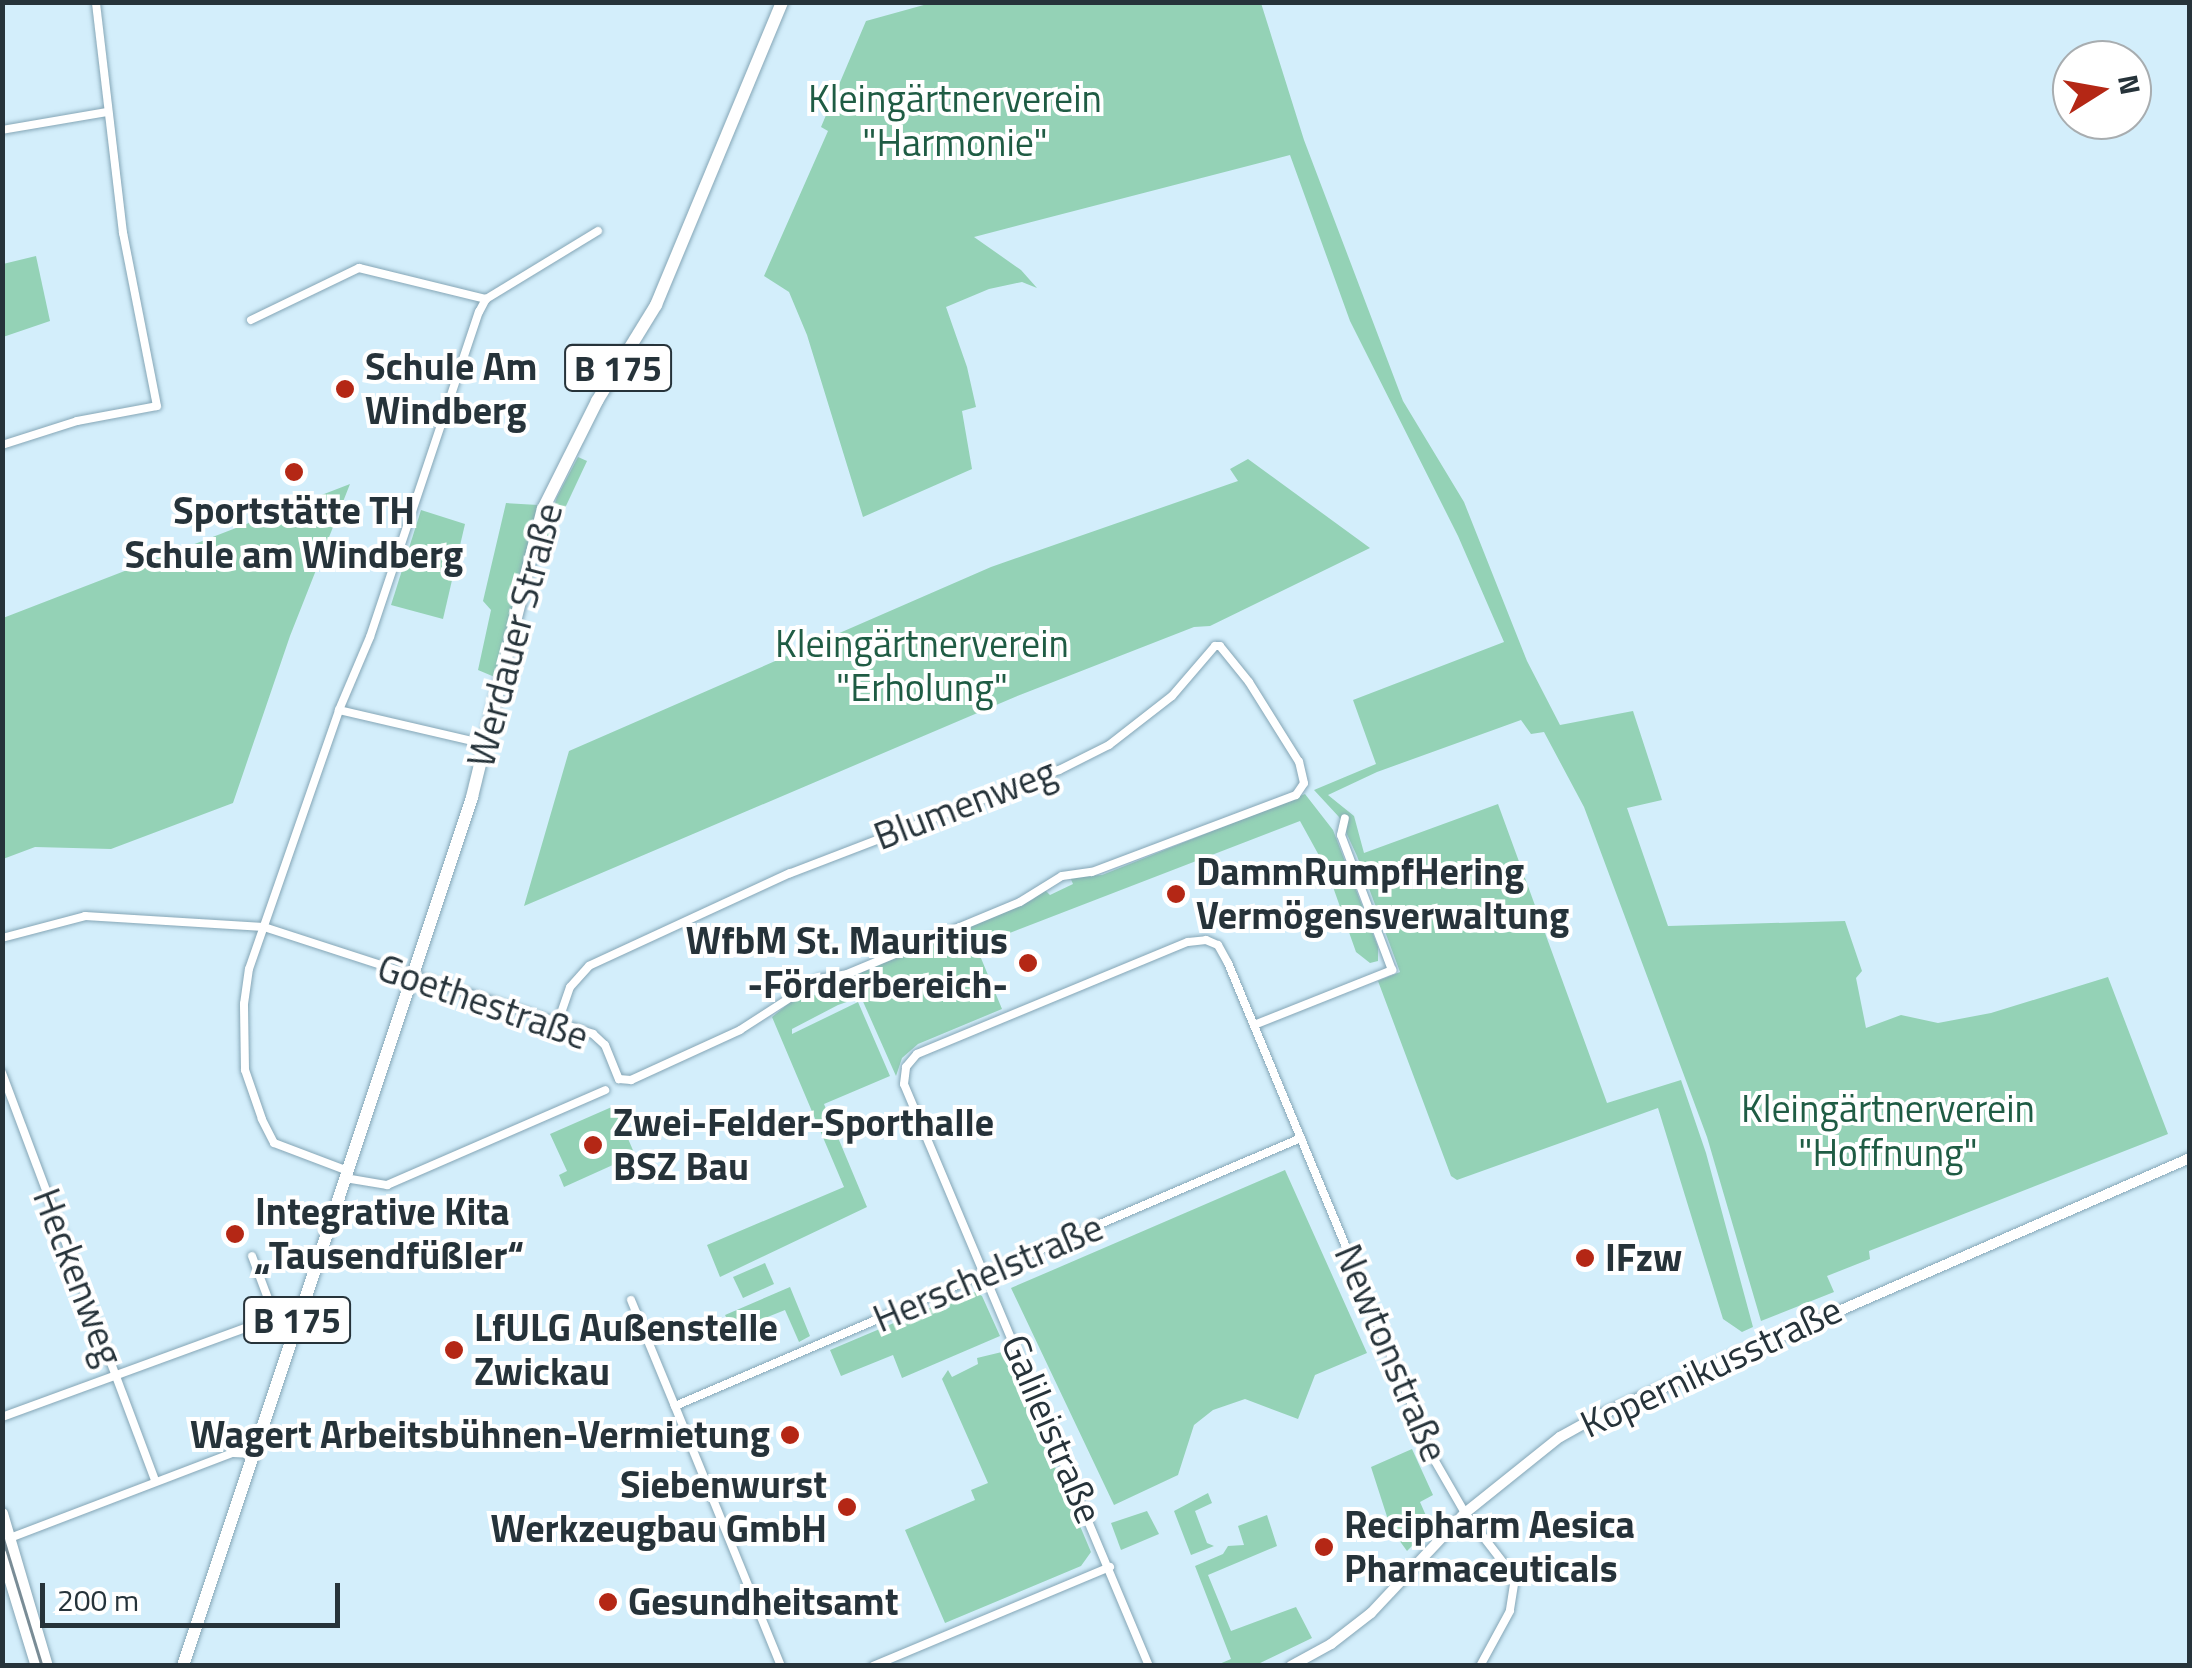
<!DOCTYPE html>
<meta charset="utf-8">
<style>
body{margin:0}
#map{position:relative;width:2192px;height:1668px;overflow:hidden;background:#d3eefb;font-family:"Titillium Web",sans-serif}
div>[style]{position:absolute}
[style*='--x']{left:calc(var(--x)*1px);top:calc(var(--y)*1px);width:calc(var(--w)*1px);rotate:calc(var(--a)*1deg)}
.green>*{inset:0;background:#94d2b6}
.roads{filter:drop-shadow(0 0 2px #85a6b6) drop-shadow(0 0 2px #85a6b6)}
.minor>*{height:8px;margin:-4px;padding:0 4px;transform-origin:4px;border-radius:4px;background:#fff}
.tertiary>*{height:10px;margin:-5px;padding:0 5px;transform-origin:5px;border-radius:5px;background:#fff}
.secondary>*{height:11px;margin:-5.5px;padding:0 5.5px;transform-origin:5.5px;border-radius:5.5px;background:#fff}
.primary>*{height:12px;margin:-6px;padding:0 6px;transform-origin:6px;border-radius:6px;background:#fff}
.tram>*{height:2.5px;margin:-1.25px;padding:0 1.25px;transform-origin:1.25px;border-radius:1.25px;background:#798c96}
.dots>*{width:28px;height:28px;translate:-50% -50%;box-sizing:border-box;border:5px solid #fff;border-radius:50%}
span{translate:-50% -50%;white-space:nowrap;text-align:center;line-height:1.15;-webkit-text-stroke:8px #fff;paint-order:stroke}
.shield-label span{padding:2px 8px;background:#fff;border:2px solid;border-radius:8px;-webkit-text-stroke-width:0}
.shield-label{font-size:35px;color:#26333a;font-weight:700}
.park-label{font-size:38px;color:#1f5c44}
.poi-label{font-size:38px;color:#26333a;font-weight:700}
.left{translate:0 -50%;text-align:left}
.right{translate:-100% -50%;text-align:right}
.street-label{font-size:38px;color:#26333a}
.frame{position:absolute;inset:0;border:5px solid #26333a;pointer-events:none}
.north{position:absolute;left:2052px;top:40px;width:100px;height:100px;box-sizing:border-box;background:#fff;border:2px solid #a8adb0;border-radius:50%;rotate:79deg;font-size:28px;font-weight:700;line-height:40px;text-align:center;color:#26333a}
.north::after{content:'';display:block;margin:auto;width:35px;height:45px;background:#b42715;clip-path:polygon(50% 0,100% 100%,50% 72%,0 100%)}
.scale{position:absolute;left:40px;top:1583px;width:300px;height:45px;box-sizing:border-box;border:5px solid #26333a;border-top:0;padding-left:12px;font-size:30px;line-height:35px;white-space:nowrap;color:#26333a;-webkit-text-stroke:8px #fff;paint-order:stroke}
</style>
<div id="map">
<div class="green">
<i style="clip-path:polygon(931px 3px,1261px 3px,1304px 140px,1403px 401px,1464px 502px,1527px 661px,1560px 725px,1633px 711px,1662px 800px,1627px 808px,1668px 926px,1845px 921px,1862px 971px,1856px 978px,1866px 1028px,1901px 1015px,1938px 1023px,1991px 1013px,2108px 977px,2168px 1134px,1869px 1251px,1870px 1259px,1827px 1276px,1834px 1292px,1761px 1321px,1707px 1137px,1584px 807px,1544px 732px,1531px 734px,1521px 720px,1377px 772px,1328px 795px,1354px 816px,1364px 853px,1498px 804px,1607px 1103px,1681px 1080px,1706px 1153px,1753px 1327px,1742px 1332px,1723px 1319px,1658px 1108px,1457px 1180px,1451px 1176px,1378px 981px,1400px 972px,1357px 856px,1339px 817px,1314px 790px,1376px 764px,1353px 700px,1504px 642px,1458px 536px,1350px 321px,1290px 155px,974px 237px,1021px 270px,1037px 288px,1022px 282px,989px 289px,946px 307px,967px 367px,976px 407px,962px 411px,972px 469px,863px 517px,807px 335px,789px 292px,764px 276px,828px 131px,821px 127px,866px 21px)"></i>
<i style="clip-path:polygon(36px 256px,50px 321px,3px 337px,3px 264px)"></i>
<i style="clip-path:polygon(578px 457px,587px 461px,551px 538px,541px 543px,557px 497px)"></i>
<i style="clip-path:polygon(1248px 459px,1370px 548px,1210px 626px,1194px 627px,1015px 697px,524px 906px,569px 751px,991px 567px,1238px 481px,1230px 469px)"></i>
<i style="clip-path:polygon(350px 484px,290px 636px,233px 803px,111px 849px,35px 847px,3px 859px,3px 618px)"></i>
<i style="clip-path:polygon(506px 503px,538px 505px,497px 678px,478px 670px,491px 610px,483px 601px)"></i>
<i style="clip-path:polygon(421px 510px,465px 524px,443px 619px,391px 605px)"></i>
<i style="clip-path:polygon(1305px 794px,1333px 830px,1378px 947px,1378px 961px,1370px 963px,1356px 952px,1327px 870px,1300px 821px,976px 946px,1002px 1009px,918px 1044px,902px 1058px,896px 1076px,861px 997px,838px 1005px,792px 1029px,792px 1034px,858px 1002px,890px 1076px,824px 1104px,867px 1207px,720px 1277px,707px 1245px,844px 1187px,772px 1017px,798px 996px,809px 998px,826px 989px,824px 981px,860px 973px,1032px 900px,1045px 890px,1050px 895px,1073px 884px,1070px 877px,1102px 875px)"></i>
<i style="clip-path:polygon(614px 1106px,635px 1155px,564px 1187px,559px 1175px,567px 1171px,550px 1134px)"></i>
<i style="clip-path:polygon(1285px 1170px,1367px 1353px,1315px 1375px,1298px 1419px,1245px 1399px,1213px 1410px,1194px 1425px,1178px 1475px,1114px 1505px,1011px 1288px)"></i>
<i style="clip-path:polygon(765px 1263px,774px 1284px,743px 1298px,733px 1277px)"></i>
<i style="clip-path:polygon(790px 1287px,810px 1336px,799px 1342px,785px 1310px,733px 1331px,725px 1315px)"></i>
<i style="clip-path:polygon(974px 1292px,982px 1296px,1000px 1336px,902px 1378px,893px 1355px,841px 1376px,830px 1350px,941px 1303px,945px 1310px,950px 1307px,947px 1301px)"></i>
<i style="clip-path:polygon(1006px 1351px,1091px 1552px,1081px 1566px,945px 1623px,905px 1530px,975px 1500px,971px 1490px,988px 1483px,942px 1379px,948px 1370px,952px 1377px,978px 1364px,977px 1358px)"></i>
<i style="clip-path:polygon(1412px 1449px,1433px 1495px,1420px 1502px,1431px 1527px,1407px 1551px,1391px 1529px,1371px 1467px)"></i>
<i style="clip-path:polygon(1208px 1493px,1212px 1503px,1195px 1511px,1207px 1543px,1214px 1546px,1191px 1555px,1174px 1511px)"></i>
<i style="clip-path:polygon(1147px 1511px,1159px 1534px,1121px 1550px,1111px 1523px)"></i>
<i style="clip-path:polygon(1267px 1515px,1277px 1546px,1208px 1575px,1231px 1631px,1296px 1607px,1312px 1638px,1256px 1665px,1217px 1665px,1231px 1659px,1195px 1566px,1223px 1554px,1228px 1546px,1244px 1545px,1238px 1526px)"></i>
</div>
<div class="roads">
<div class="minor">
<i style="--x:2;--y:130;--w:107;--a:-9.7"></i>
<i style="--x:251;--y:320;--w:120;--a:-25.7"></i>
<i style="--x:359;--y:268;--w:131;--a:13.7"></i>
<i style="--x:2;--y:445;--w:79;--a:-17.7"></i>
<i style="--x:77;--y:421;--w:81;--a:-10.6"></i>
<i style="--x:157;--y:406;--w:176;--a:-101.1"></i>
<i style="--x:123;--y:233;--w:233;--a:-96.7"></i>
<i style="--x:339;--y:710;--w:150;--a:13.1"></i>
<i style="--x:2;--y:938;--w:86;--a:-14.8"></i>
<i style="--x:85;--y:916;--w:179;--a:3.5"></i>
<i style="--x:264;--y:927;--w:346;--a:18"></i>
<i style="--x:593;--y:1034;--w:16;--a:43"></i>
<i style="--x:605;--y:1045;--w:37;--a:68"></i>
<i style="--x:619;--y:1079;--w:12;--a:5"></i>
<i style="--x:631;--y:1080;--w:120;--a:-24.6"></i>
<i style="--x:740;--y:1030;--w:94;--a:-32.8"></i>
<i style="--x:819;--y:979;--w:28;--a:-10"></i>
<i style="--x:847;--y:974;--w:187;--a:-22.6"></i>
<i style="--x:1020;--y:902;--w:49;--a:-31.8"></i>
<i style="--x:1062;--y:876;--w:30;--a:-8"></i>
<i style="--x:1092;--y:872;--w:218;--a:-20.7"></i>
<i style="--x:1296;--y:795;--w:14;--a:-56"></i>
<i style="--x:1304;--y:783;--w:22;--a:-103"></i>
<i style="--x:1299;--y:762;--w:94;--a:-122"></i>
<i style="--x:1249;--y:682;--w:46;--a:-128.9"></i>
<i style="--x:1220;--y:646;--w:5;--a:180"></i>
<i style="--x:1215;--y:646;--w:66;--a:130.7"></i>
<i style="--x:1172;--y:696;--w:80;--a:142.1"></i>
<i style="--x:1109;--y:745;--w:56;--a:153.4"></i>
<i style="--x:1059;--y:770;--w:288;--a:159"></i>
<i style="--x:790;--y:873;--w:221;--a:155.2"></i>
<i style="--x:589;--y:966;--w:28;--a:132"></i>
<i style="--x:570;--y:987;--w:37;--a:109"></i>
<i style="--x:1254;--y:1025;--w:149;--a:-21.7"></i>
<i style="--x:1392;--y:970;--w:144;--a:-110.7"></i>
<i style="--x:1341;--y:835;--w:17;--a:-77"></i>
<i style="--x:2;--y:1073;--w:436;--a:69.4"></i>
<i style="--x:348;--y:1171;--w:79;--a:-159.3"></i>
<i style="--x:274;--y:1143;--w:27;--a:-117"></i>
<i style="--x:262;--y:1119;--w:52;--a:-109.1"></i>
<i style="--x:245;--y:1070;--w:66;--a:-90.9"></i>
<i style="--x:244;--y:1004;--w:35;--a:-82"></i>
<i style="--x:249;--y:969;--w:274;--a:-70.8"></i>
<i style="--x:339;--y:710;--w:79;--a:-67"></i>
<i style="--x:370;--y:637;--w:343;--a:-71.5"></i>
<i style="--x:479;--y:312;--w:15;--a:-62"></i>
<i style="--x:486;--y:299;--w:131;--a:-31.3"></i>
<i style="--x:345;--y:1178;--w:43;--a:9.5"></i>
<i style="--x:387;--y:1185;--w:238;--a:-23.5"></i>
<i style="--x:631;--y:1300;--w:115;--a:67.5"></i>
<i style="--x:2;--y:1417;--w:291;--a:-20.1"></i>
<i style="--x:275;--y:1317;--w:65;--a:-110.7"></i>
<i style="--x:2;--y:1541;--w:247;--a:-20.9"></i>
<i style="--x:233;--y:1453;--w:21;--a:3"></i>
<i style="--x:781;--y:1666;--w:281;--a:-112.2"></i>
<i style="--x:675;--y:1406;--w:681;--a:-23.18"></i>
<i style="--x:873;--y:1666;--w:257;--a:-22.7"></i>
<i style="--x:1149;--y:1666;--w:631;--a:-112.83"></i>
<i style="--x:904;--y:1084;--w:17;--a:-83"></i>
<i style="--x:906;--y:1067;--w:17;--a:-50"></i>
<i style="--x:917;--y:1054;--w:293;--a:-22.5"></i>
<i style="--x:1188;--y:942;--w:18;--a:-6"></i>
<i style="--x:1206;--y:940;--w:13;--a:23"></i>
<i style="--x:1218;--y:945;--w:21;--a:61"></i>
<i style="--x:1228;--y:963;--w:539;--a:67.43"></i>
<i style="--x:1435;--y:1461;--w:60;--a:60"></i>
<i style="--x:1465;--y:1513;--w:82;--a:52.4"></i>
<i style="--x:1515;--y:1578;--w:33;--a:99"></i>
<i style="--x:1510;--y:1611;--w:63;--a:118.6"></i>
</div>
<div class="tertiary">
<i style="--x:1291;--y:1666;--w:46;--a:-28.8"></i>
<i style="--x:1331;--y:1644;--w:51;--a:-37.8"></i>
<i style="--x:1371;--y:1613;--w:137;--a:-46.8"></i>
<i style="--x:1465;--y:1513;--w:122;--a:-38.7"></i>
<i style="--x:1560;--y:1437;--w:43;--a:-28.9"></i>
<i style="--x:1598;--y:1416;--w:646;--a:-23.55"></i>
</div>
<div class="secondary">
<i style="--x:2;--y:1513;--w:159;--a:73.6"></i>
<i style="--x:2;--y:1555;--w:116;--a:73"></i>
</div>
<div class="primary">
<i style="--x:183;--y:1666;--w:916;--a:-71.6"></i>
<i style="--x:472;--y:797;--w:297;--a:-76.2"></i>
<i style="--x:543;--y:509;--w:121;--a:-63.4"></i>
<i style="--x:597;--y:401;--w:113;--a:-58.4"></i>
<i style="--x:656;--y:305;--w:328;--a:-67.4"></i>
</div>
</div>
<div class="tram">
<i style="--x:2;--y:1534;--w:138;--a:73.1"></i>
</div>
<div class="dots">
<i style="left:345px;top:389px;background:#b42715"></i>
<i style="left:294px;top:472px;background:#b42715"></i>
<i style="left:1176px;top:894px;background:#b42715"></i>
<i style="left:1028px;top:963px;background:#b42715"></i>
<i style="left:593px;top:1145px;background:#b42715"></i>
<i style="left:235px;top:1234px;background:#b42715"></i>
<i style="left:1585px;top:1258px;background:#b42715"></i>
<i style="left:454px;top:1350px;background:#b42715"></i>
<i style="left:790px;top:1435px;background:#b42715"></i>
<i style="left:847px;top:1507px;background:#b42715"></i>
<i style="left:1324px;top:1547px;background:#b42715"></i>
<i style="left:608px;top:1602px;background:#b42715"></i>
</div>
<div class="shield-label">
<span style="left:618px;top:368px">B 175</span>
<span style="left:297px;top:1320px">B 175</span>
</div>
<div class="park-label">
<span style="left:955px;top:121px">Kleingärtnerverein<br>"Harmonie"</span>
<span style="left:922px;top:666px">Kleingärtnerverein<br>"Erholung"</span>
<span style="left:1888px;top:1131px">Kleingärtnerverein<br>"Hoffnung"</span>
</div>
<div class="poi-label">
<span class="left" style="left:365px;top:389px">Schule Am<br>Windberg</span>
<span style="left:294px;top:533px">Sportstätte TH<br>Schule am Windberg</span>
<span class="left" style="left:1196px;top:894px">DammRumpfHering<br>Vermögensverwaltung</span>
<span class="right" style="left:1008px;top:963px">WfbM St. Mauritius<br>-Förderbereich-</span>
<span class="left" style="left:613px;top:1145px">Zwei-Felder-Sporthalle<br>BSZ Bau</span>
<span class="left" style="left:255px;top:1234px">Integrative Kita<br>„Tausendfüßler“</span>
<span class="left" style="left:1605px;top:1258px">IFzw</span>
<span class="left" style="left:474px;top:1350px">LfULG Außenstelle<br>Zwickau</span>
<span class="right" style="left:770px;top:1435px">Wagert Arbeitsbühnen-Vermietung</span>
<span class="right" style="left:827px;top:1507px">Siebenwurst<br>Werkzeugbau GmbH</span>
<span class="left" style="left:1344px;top:1547px">Recipharm Aesica<br>Pharmaceuticals</span>
<span class="left" style="left:628px;top:1602px">Gesundheitsamt</span>
</div>
<div class="street-label">
<span style="left:515px;top:635px;rotate:-75deg">Werdauer Straße</span>
<span style="left:965px;top:804px;rotate:-21deg">Blumenweg</span>
<span style="left:483px;top:1002px;rotate:19deg">Goethestraße</span>
<span style="left:988px;top:1273px;rotate:-23deg">Herschelstraße</span>
<span style="left:78px;top:1277px;rotate:69deg">Heckenweg</span>
<span style="left:1391px;top:1353px;rotate:67deg">Newtonstraße</span>
<span style="left:1711px;top:1367px;rotate:-25deg">Kopernikusstraße</span>
<span style="left:1052px;top:1429px;rotate:67deg">Galileistraße</span>
</div>
<div class="frame"></div>
<div class="north">N</div>
<div class="scale">200 m</div>
</div>
